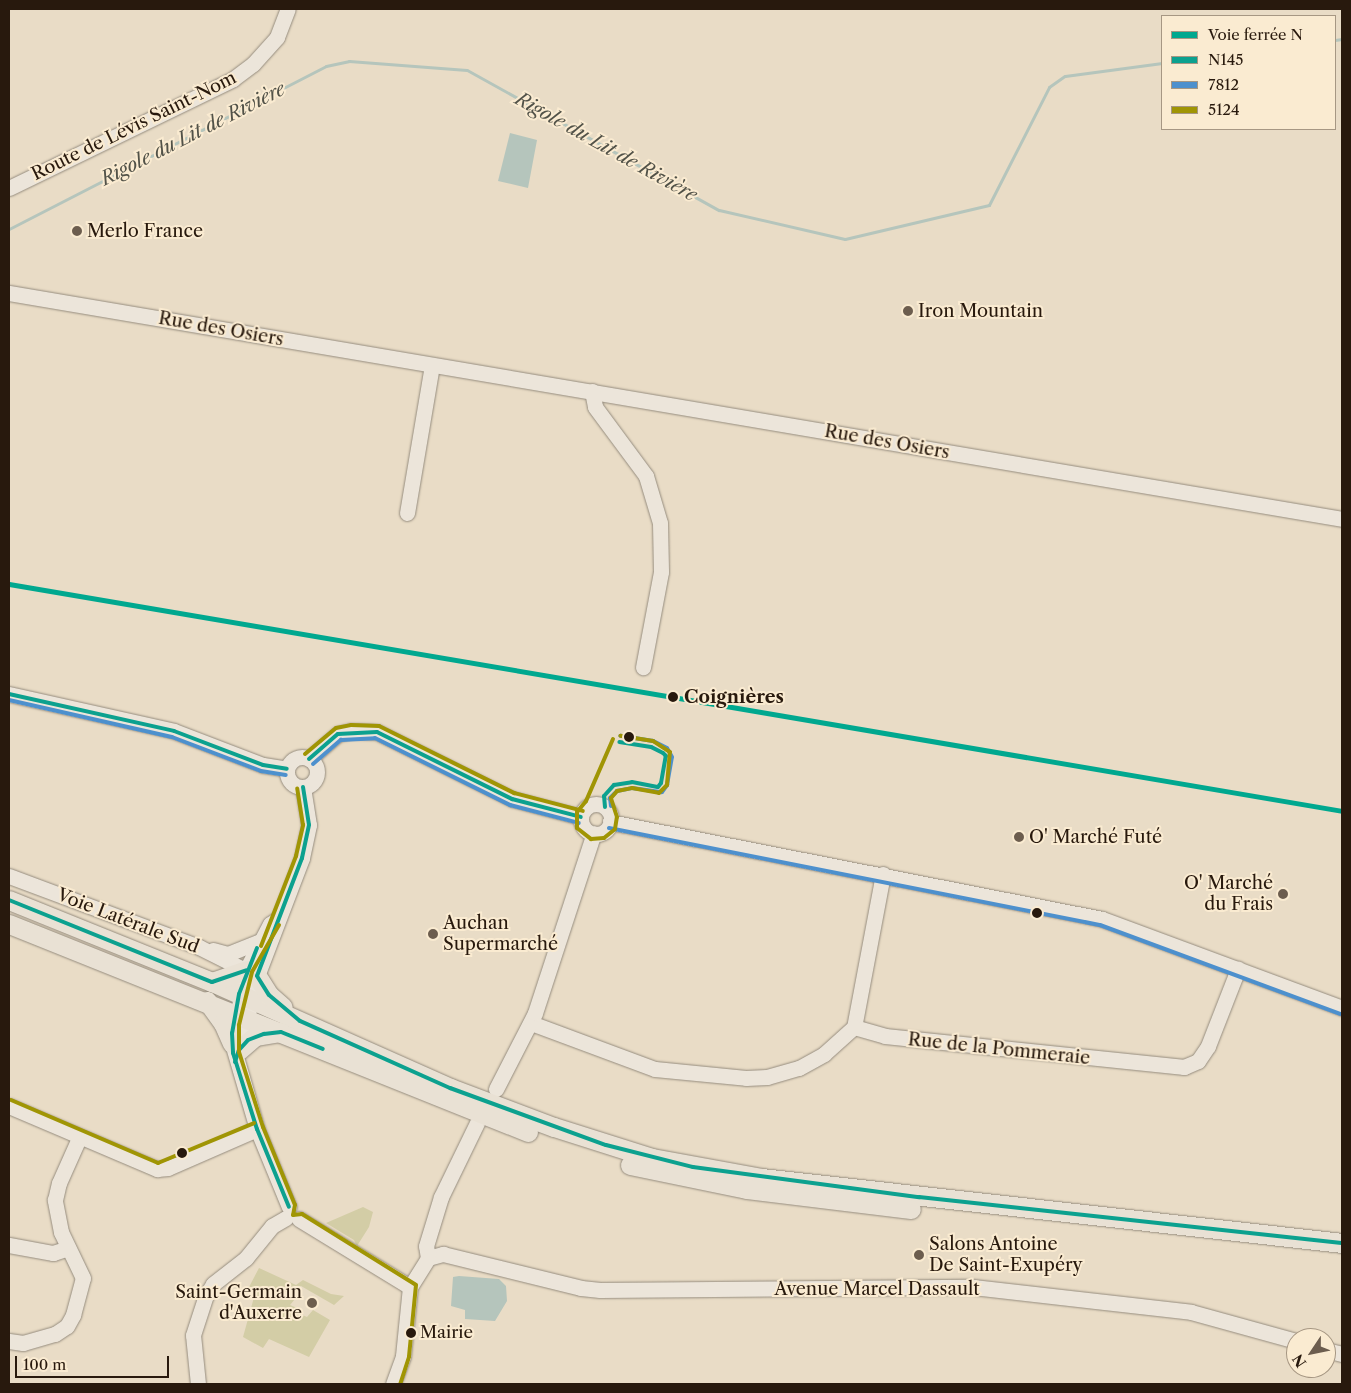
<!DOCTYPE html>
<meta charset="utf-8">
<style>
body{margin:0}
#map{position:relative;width:1351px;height:1393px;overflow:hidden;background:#e9dcc6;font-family:"Libre Caslon Text",serif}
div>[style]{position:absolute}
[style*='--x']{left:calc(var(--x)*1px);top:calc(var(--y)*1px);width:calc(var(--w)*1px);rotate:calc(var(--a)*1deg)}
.green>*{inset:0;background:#d3cda6}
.water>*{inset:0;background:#b5c5bc}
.stream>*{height:3px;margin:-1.5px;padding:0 1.5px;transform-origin:1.5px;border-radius:1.5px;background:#b5c5bc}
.roads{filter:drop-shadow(0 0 1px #958c7e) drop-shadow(0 0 1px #958c7e)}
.minor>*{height:15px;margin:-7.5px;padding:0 7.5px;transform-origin:7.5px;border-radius:7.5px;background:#ece5da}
.minor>.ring{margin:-7.5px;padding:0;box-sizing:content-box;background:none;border:15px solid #ece5da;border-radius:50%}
.major>*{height:19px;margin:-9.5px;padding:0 9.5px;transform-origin:9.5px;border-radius:9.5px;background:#e9e1d4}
.bus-1>*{height:4px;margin:-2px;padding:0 2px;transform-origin:2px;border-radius:2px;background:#0ca18f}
.bus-2>*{height:4px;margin:-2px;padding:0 2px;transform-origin:2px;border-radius:2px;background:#4d90cd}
.bus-3>*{height:4px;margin:-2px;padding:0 2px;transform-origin:2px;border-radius:2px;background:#a09504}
.rail-1>*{height:5px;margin:-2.5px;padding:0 2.5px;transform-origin:2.5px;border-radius:2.5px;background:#00a88f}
.dots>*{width:14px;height:14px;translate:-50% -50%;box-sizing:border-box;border:2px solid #faebd1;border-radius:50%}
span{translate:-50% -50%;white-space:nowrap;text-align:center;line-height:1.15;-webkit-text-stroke:4px #faebd1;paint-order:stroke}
.bus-label{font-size:17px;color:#28190d}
.left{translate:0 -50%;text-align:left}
.street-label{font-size:18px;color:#28190d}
.poi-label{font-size:18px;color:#28190d}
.right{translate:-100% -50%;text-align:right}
.stop-label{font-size:18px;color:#28190d;font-weight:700}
.water-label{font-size:19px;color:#525248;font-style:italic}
.frame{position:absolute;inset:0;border:10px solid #28190d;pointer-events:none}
.legend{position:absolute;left:1161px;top:15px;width:175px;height:115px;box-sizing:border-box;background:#faebd1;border:1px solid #a69783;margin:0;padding:6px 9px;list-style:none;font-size:15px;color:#28190d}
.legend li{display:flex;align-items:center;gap:10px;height:25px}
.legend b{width:25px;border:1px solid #a69783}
.north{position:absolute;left:1286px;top:1328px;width:50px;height:50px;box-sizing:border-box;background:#faebd1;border:1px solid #a69783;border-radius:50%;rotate:236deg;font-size:14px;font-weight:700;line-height:20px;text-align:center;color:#28190d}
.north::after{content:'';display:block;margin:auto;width:18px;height:22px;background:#6c5d4e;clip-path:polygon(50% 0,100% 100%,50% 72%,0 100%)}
.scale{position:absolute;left:15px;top:1356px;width:154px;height:22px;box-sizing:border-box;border:2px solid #28190d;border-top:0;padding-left:6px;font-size:15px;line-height:18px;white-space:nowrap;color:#28190d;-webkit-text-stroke:4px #faebd1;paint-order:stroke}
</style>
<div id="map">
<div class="green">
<i style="clip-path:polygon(363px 1207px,373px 1212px,369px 1227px,357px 1246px,354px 1240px,326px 1223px)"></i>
<i style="clip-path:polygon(259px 1268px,296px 1285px,303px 1280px,331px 1294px,344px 1296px,334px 1305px,301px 1286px,292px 1293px,295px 1299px,290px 1305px,297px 1308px,296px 1312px,307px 1317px,313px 1310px,330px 1320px,309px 1357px,269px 1339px,263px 1348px,243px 1337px,256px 1290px,249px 1287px)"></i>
</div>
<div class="water">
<i style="clip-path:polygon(510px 133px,537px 140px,528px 188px,498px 181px)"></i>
<i style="clip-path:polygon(459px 1276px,499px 1279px,506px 1286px,507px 1301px,495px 1321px,465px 1319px,465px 1310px,451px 1306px,453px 1277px)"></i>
</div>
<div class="stream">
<i style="--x:1335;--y:40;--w:7;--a:-8"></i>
<i style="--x:9;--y:229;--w:356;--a:-27.2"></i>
<i style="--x:326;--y:66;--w:24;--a:-12"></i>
<i style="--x:349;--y:61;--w:118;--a:4.4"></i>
<i style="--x:467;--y:70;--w:288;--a:29.1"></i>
<i style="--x:719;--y:210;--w:129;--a:13"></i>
<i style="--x:845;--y:239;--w:148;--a:-13.3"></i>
<i style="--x:989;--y:205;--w:132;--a:-63"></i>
<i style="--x:1049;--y:87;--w:19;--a:-35"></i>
<i style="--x:1065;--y:76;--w:98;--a:-7.6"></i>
</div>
<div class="roads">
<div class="minor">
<i style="--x:9;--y:188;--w:249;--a:-25.9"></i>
<i style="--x:233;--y:79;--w:25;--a:-37"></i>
<i style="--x:253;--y:64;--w:36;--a:-48"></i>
<i style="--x:277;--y:37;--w:30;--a:-69"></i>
<i style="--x:9;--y:293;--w:1352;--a:9.62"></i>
<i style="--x:592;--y:391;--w:16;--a:79"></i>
<i style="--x:595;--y:407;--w:86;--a:53.5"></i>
<i style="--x:646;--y:476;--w:49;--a:73.4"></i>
<i style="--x:660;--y:523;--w:49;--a:88.8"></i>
<i style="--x:661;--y:572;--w:97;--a:100.7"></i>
<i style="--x:407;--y:513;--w:150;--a:-80.4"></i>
<i style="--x:9;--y:694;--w:169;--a:12.6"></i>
<i style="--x:174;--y:731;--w:95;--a:20.9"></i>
<i style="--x:263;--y:765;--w:24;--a:9"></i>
<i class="ring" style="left:287px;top:757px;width:15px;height:15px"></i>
<i style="--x:309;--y:759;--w:38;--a:-41"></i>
<i style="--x:338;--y:734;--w:13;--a:-13"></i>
<i style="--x:351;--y:731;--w:26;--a:2"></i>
<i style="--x:377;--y:732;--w:151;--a:26.4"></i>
<i style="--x:512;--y:799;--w:71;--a:14.6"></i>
<i class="ring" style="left:581px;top:804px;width:15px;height:15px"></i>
<i style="--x:610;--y:822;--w:501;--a:11.15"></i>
<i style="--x:1102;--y:919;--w:256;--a:20.3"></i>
<i style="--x:883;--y:874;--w:156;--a:100.7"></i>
<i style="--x:854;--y:1027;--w:32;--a:16"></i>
<i style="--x:885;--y:1036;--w:301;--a:5.9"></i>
<i style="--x:1184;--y:1067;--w:15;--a:-23"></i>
<i style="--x:1198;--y:1061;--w:18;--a:-56"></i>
<i style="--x:1208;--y:1046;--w:83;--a:-68.7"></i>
<i style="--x:9;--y:876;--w:203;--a:20.5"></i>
<i style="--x:199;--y:947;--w:58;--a:26.6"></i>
<i style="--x:276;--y:920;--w:7;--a:146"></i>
<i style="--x:270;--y:924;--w:52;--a:117.6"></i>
<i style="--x:246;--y:970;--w:74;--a:100.9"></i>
<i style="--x:232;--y:1043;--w:90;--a:73.8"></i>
<i style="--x:257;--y:1129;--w:84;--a:67.7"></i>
<i style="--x:213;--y:950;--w:16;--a:15"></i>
<i style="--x:228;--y:954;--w:35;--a:-22"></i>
<i style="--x:531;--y:1023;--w:132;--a:20.4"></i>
<i style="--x:655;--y:1069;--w:91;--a:5.6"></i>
<i style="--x:746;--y:1078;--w:21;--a:-3"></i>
<i style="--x:767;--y:1077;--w:33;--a:-16"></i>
<i style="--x:799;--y:1068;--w:29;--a:-29"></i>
<i style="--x:824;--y:1054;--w:40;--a:-42"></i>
<i style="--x:239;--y:1051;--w:77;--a:-76.5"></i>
<i style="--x:257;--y:976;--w:126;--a:-69.1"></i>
<i style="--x:302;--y:858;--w:34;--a:-78"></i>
<i style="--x:309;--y:825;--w:38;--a:-99"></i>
<i style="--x:496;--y:1089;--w:85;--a:-62.8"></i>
<i style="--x:535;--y:1013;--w:189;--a:-71.9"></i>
<i style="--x:9;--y:1106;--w:161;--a:23.1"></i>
<i style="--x:157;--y:1169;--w:11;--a:-5"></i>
<i style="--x:168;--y:1168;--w:97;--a:-23.7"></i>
<i style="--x:299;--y:1219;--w:130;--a:31.5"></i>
<i style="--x:9;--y:1245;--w:45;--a:10.3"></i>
<i style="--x:53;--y:1253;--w:16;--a:-18"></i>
<i style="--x:428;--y:1258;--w:16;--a:-15"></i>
<i style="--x:443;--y:1254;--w:142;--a:13.8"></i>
<i style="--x:581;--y:1288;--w:19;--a:6"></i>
<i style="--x:600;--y:1290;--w:373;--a:-0.5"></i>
<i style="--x:973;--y:1287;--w:219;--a:6.5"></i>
<i style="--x:1191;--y:1312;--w:109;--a:15.4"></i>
<i style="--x:9;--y:1341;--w:14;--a:8"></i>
<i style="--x:23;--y:1343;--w:33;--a:-16"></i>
<i style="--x:55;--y:1334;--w:14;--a:-34"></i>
<i style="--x:67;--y:1326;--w:13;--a:-61"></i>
<i style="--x:73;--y:1315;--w:38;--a:-75"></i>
<i style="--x:83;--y:1278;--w:51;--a:-115.6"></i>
<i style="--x:61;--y:1232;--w:33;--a:-101"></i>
<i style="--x:55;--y:1200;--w:17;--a:-77"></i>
<i style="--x:59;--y:1183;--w:49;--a:-66"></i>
<i style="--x:1326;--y:1350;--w:16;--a:14"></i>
<i style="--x:198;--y:1384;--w:49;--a:-95.8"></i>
<i style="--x:193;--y:1335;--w:40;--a:-72"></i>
<i style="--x:205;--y:1297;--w:15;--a:-58"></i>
<i style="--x:213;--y:1284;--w:42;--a:-38.2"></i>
<i style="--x:246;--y:1258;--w:41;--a:-50.9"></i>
<i style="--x:272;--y:1226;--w:16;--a:-30"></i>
<i style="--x:393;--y:1384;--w:30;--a:-70"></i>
<i style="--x:403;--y:1356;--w:69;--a:-84.2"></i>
<i style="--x:410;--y:1287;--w:34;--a:-58"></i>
<i style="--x:428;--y:1258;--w:12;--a:-99"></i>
<i style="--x:426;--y:1246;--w:51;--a:-73"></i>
<i style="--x:441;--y:1197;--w:82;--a:-64.1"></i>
</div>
<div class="major">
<i style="--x:9;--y:900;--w:219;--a:22"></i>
<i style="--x:212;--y:982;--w:261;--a:24"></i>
<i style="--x:450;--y:1088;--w:111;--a:20.6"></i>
<i style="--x:554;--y:1127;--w:103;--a:17.6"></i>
<i style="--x:652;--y:1158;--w:112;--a:10.3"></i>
<i style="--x:762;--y:1178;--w:584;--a:6.39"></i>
<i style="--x:9;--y:924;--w:559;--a:21.84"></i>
<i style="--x:257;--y:976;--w:22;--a:58"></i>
<i style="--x:269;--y:995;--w:18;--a:41"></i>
<i style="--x:212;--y:982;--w:36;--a:-19"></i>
<i style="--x:207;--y:1001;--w:27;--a:54"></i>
<i style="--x:223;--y:1023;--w:22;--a:66"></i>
<i style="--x:239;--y:1050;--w:21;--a:-41"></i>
<i style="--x:255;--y:1036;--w:26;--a:-9"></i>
<i style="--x:630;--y:1165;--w:119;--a:11.6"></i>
<i style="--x:747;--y:1189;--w:165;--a:7"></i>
</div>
</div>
<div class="bus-1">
<i style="--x:9;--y:694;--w:169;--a:12.6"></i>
<i style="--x:174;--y:731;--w:95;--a:20.9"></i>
<i style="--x:263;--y:765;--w:24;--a:9"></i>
<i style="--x:309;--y:759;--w:38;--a:-41"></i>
<i style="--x:338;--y:734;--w:39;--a:-3"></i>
<i style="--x:377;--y:732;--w:151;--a:26.4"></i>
<i style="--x:512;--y:799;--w:71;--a:14.6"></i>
<i style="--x:303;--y:787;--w:38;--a:81"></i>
<i style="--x:309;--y:825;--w:34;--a:102"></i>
<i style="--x:302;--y:858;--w:126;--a:110.9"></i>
<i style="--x:257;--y:976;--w:22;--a:58"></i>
<i style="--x:269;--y:995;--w:40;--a:40"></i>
<i style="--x:300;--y:1021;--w:164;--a:24.1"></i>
<i style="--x:450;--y:1088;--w:166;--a:20.1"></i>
<i style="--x:606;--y:1145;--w:90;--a:14.2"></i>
<i style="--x:693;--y:1167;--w:228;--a:7.6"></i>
<i style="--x:919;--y:1197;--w:425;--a:6.2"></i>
<i style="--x:605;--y:807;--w:11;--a:-95"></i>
<i style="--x:604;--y:796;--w:15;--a:-48"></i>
<i style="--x:614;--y:785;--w:18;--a:-9"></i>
<i style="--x:632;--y:782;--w:26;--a:11"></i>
<i style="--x:658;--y:787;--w:5;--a:-53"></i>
<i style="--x:661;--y:783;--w:27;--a:-80"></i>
<i style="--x:666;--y:756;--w:4;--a:-135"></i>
<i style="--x:663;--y:753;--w:13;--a:-153"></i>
<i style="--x:651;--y:747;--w:32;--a:-171"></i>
<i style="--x:9;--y:900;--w:219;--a:22"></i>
<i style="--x:212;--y:982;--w:36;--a:-19"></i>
<i style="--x:257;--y:948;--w:49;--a:111.4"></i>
<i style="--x:239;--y:994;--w:40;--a:100"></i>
<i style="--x:232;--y:1033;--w:20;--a:87"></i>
<i style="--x:233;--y:1053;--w:80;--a:72.5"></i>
<i style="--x:257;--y:1129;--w:84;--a:67.7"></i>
<i style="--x:235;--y:1062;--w:13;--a:-72"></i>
<i style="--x:239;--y:1050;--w:13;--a:-48"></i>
<i style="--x:248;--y:1040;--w:17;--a:-21"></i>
<i style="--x:264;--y:1034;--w:17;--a:-7"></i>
<i style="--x:281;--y:1032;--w:45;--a:22"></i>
</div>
<div class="bus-2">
<i style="--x:9;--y:700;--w:167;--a:12.8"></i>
<i style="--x:172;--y:737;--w:95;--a:20.9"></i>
<i style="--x:261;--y:771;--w:25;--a:9"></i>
<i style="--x:313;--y:764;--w:37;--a:-41"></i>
<i style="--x:341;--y:740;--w:34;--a:-3"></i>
<i style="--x:375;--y:738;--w:151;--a:26.4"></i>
<i style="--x:510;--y:805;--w:71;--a:14.6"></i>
<i style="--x:611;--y:806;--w:8;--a:-97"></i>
<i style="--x:610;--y:798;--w:10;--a:-45"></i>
<i style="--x:617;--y:791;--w:15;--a:-11"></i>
<i style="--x:632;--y:788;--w:30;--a:8"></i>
<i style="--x:662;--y:792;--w:9;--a:-54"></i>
<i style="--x:667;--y:785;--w:28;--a:-80"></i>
<i style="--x:672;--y:757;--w:10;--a:-119"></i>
<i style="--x:667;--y:748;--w:16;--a:-153"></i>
<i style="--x:653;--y:741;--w:33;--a:-171"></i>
<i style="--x:609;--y:828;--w:500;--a:11.18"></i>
<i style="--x:1100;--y:925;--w:256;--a:20.3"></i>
</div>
<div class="bus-3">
<i style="--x:613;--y:739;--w:68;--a:113.5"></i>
<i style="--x:586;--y:801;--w:14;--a:129"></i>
<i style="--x:577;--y:812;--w:16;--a:90"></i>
<i style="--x:577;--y:828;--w:18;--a:38"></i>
<i style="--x:591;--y:839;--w:13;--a:-4"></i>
<i style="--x:604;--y:838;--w:14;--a:-39"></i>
<i style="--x:615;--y:829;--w:12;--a:-81"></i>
<i style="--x:617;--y:817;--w:20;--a:-108"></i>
<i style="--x:611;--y:798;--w:9;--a:-49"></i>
<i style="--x:617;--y:791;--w:15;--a:-11"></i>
<i style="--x:632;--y:788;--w:27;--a:10"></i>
<i style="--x:659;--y:793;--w:11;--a:-45"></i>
<i style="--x:667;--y:785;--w:33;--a:-85"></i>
<i style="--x:670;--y:752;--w:20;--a:-147"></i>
<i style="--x:653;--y:741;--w:33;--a:-171"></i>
<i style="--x:305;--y:754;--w:40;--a:-40"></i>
<i style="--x:336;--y:728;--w:15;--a:-11"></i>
<i style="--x:351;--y:725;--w:28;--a:2"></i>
<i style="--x:379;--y:726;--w:151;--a:26.4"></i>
<i style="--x:514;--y:793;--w:71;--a:14.6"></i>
<i style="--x:279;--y:925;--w:54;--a:119.9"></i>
<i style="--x:252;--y:972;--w:55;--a:103.8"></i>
<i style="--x:239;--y:1025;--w:27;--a:90"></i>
<i style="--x:239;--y:1052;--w:79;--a:72.3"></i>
<i style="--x:263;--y:1127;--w:84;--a:67.7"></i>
<i style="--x:295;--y:1205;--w:10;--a:101"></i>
<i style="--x:293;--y:1215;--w:9;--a:-6"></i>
<i style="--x:302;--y:1214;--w:134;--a:31.9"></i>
<i style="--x:416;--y:1285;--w:72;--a:95.6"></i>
<i style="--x:409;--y:1357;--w:28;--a:108"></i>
<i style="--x:261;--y:946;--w:97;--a:-68.7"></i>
<i style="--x:296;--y:856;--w:32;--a:-77"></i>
<i style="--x:303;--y:825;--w:37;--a:-99"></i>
<i style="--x:11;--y:1100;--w:160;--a:23.2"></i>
<i style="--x:158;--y:1163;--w:104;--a:-22.6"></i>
</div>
<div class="rail-1">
<i style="--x:9;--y:584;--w:1352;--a:9.66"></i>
</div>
<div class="dots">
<i style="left:77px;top:231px;background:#6c5d4e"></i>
<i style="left:908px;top:311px;background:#6c5d4e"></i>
<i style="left:673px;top:697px;background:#28190d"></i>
<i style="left:629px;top:737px;background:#28190d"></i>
<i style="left:1019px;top:837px;background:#6c5d4e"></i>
<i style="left:1283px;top:894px;background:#6c5d4e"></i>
<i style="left:1037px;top:913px;background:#28190d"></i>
<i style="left:433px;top:934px;background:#6c5d4e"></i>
<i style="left:182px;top:1153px;background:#28190d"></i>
<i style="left:919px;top:1255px;background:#6c5d4e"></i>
<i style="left:312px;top:1303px;background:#6c5d4e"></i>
<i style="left:411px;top:1333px;background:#28190d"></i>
</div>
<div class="bus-label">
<span class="left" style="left:420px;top:1333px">Mairie</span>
</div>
<div class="street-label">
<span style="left:134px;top:126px;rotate:-26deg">Route de Lévis Saint-Nom</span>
<span style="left:221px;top:329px;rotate:10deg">Rue des Osiers</span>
<span style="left:887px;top:442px;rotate:10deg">Rue des Osiers</span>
<span style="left:128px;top:921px;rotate:21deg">Voie Latérale Sud</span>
<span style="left:999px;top:1049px;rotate:6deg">Rue de la Pommeraie</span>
<span style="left:877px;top:1289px">Avenue Marcel Dassault</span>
</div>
<div class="poi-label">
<span class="left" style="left:87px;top:231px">Merlo France</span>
<span class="left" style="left:918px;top:311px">Iron Mountain</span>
<span class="left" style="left:1029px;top:837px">O' Marché Futé</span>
<span class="right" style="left:1273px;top:894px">O' Marché<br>du Frais</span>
<span class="left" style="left:443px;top:934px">Auchan<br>Supermarché</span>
<span class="left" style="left:929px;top:1255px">Salons Antoine<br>De Saint-Exupéry</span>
<span class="right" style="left:302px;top:1303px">Saint-Germain<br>d'Auxerre</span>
</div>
<div class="stop-label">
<span class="left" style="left:684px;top:697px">Coignières</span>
</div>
<div class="water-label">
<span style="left:193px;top:134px;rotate:-27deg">Rigole du Lit de Rivière</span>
<span style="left:606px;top:147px;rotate:29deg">Rigole du Lit de Rivière</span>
</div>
<div class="frame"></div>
<ul class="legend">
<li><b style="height:6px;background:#00a88f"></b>Voie ferrée N</li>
<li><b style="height:6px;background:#0ca18f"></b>N145</li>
<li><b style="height:6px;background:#4d90cd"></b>7812</li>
<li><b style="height:6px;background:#a09504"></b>5124</li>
</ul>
<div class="north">N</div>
<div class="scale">100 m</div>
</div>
